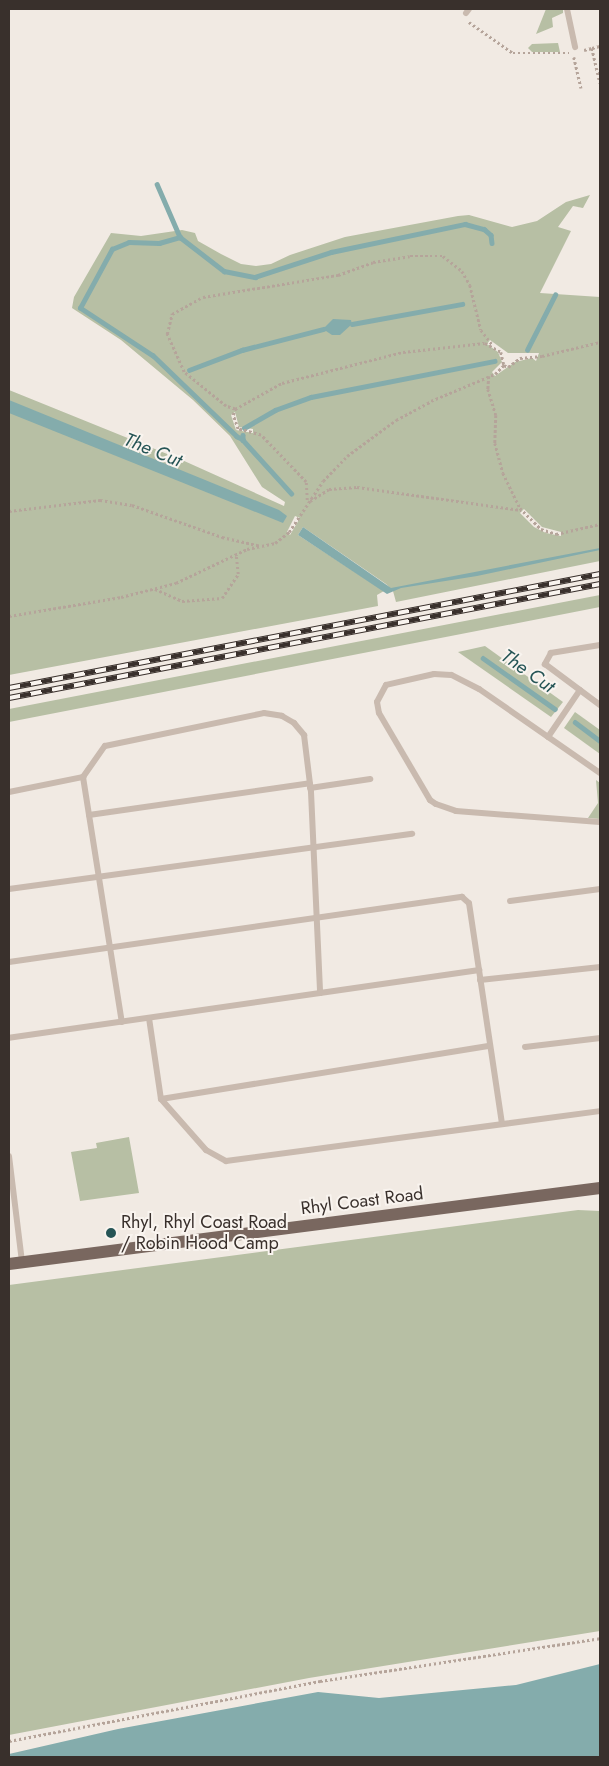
<!DOCTYPE html>
<style>
body{margin:0}
#map{position:relative;width:609px;height:1766px;overflow:hidden;background:#f1eae3;font-family:Jost,sans-serif}
div>[style]{position:absolute}
[style*='--x']{left:calc(var(--x)*1px);top:calc(var(--y)*1px);width:calc(var(--w)*1px);rotate:calc(var(--a)*1deg)}
.green>*{inset:0;background:#b7bfa4}
.water>*{inset:0;background:#84acac}
.stream>*{height:4.5px;margin:-2.25px;padding:0 2.25px;transform-origin:2.25px;border-radius:2.25px;background:#84acac}
.path>*{height:2.5px;margin-top:-1.25px;transform-origin:0;background:repeating-linear-gradient(90deg,#b5a49a 0 2.5px,transparent 0 5px)}
.lane>*{height:6px;margin:-3px;padding:0 3px;transform-origin:3px;border-radius:3px;background:#c9baaf}
.primary>*{height:12px;margin:-6px;padding:0 6px;transform-origin:6px;border-radius:6px;background:#79675f}
.rail>*{height:5.5px;margin-top:-2.75px;transform-origin:0;background:repeating-linear-gradient(90deg,#f9f4ef 0 11px,#39302c 0 22px);box-sizing:border-box;border-block:1px solid #39302c}
.dots>*{width:14px;height:14px;translate:-50% -50%;box-sizing:border-box;border:2px solid #f9f4ef;border-radius:50%}
span{translate:-50% -50%;white-space:nowrap;text-align:center;line-height:1.15;-webkit-text-stroke:4px #f9f4ef;paint-order:stroke}
.street-label{font-size:18px;color:#39302c}
.poi-label{font-size:18px;color:#39302c}
.left{translate:0 -50%;text-align:left}
.water-label{font-size:19px;color:#265556;font-style:italic}
.frame{position:absolute;inset:0;border:10px solid #39302c;pointer-events:none}
</style>
<div id="map">
<div class="green">
<i style="clip-path:polygon(546px 9px,563px 9px,563px 13px,552px 18px,553px 27px,536px 34px)"></i>
<i style="clip-path:polygon(558px 43px,560px 52px,532px 52px,528px 48px,532px 44px)"></i>
<i style="clip-path:polygon(evenodd,590px 195px,583px 208px,573px 206px,558px 227px,571px 231px,540px 293px,600px 297px,600px 561px,396px 602px,393px 591px,386px 584px,303px 527px,298px 535px,384px 591px,377px 595px,378px 606px,9px 675px,9px 390px,182px 460px,284px 506px,285px 502px,262px 487px,230px 436px,193px 400px,121px 340px,72px 308px,74px 297px,111px 233px,141px 236px,182px 230px,195px 233px,198px 241px,221px 254px,241px 264px,256px 266px,271px 264px,290px 255px,345px 237px,458px 216px,469px 215px,512px 227px,537px 221px,566px 202px,590px 195px,490px 340px,508px 353px,539px 353px,536px 361px,532px 358px,515px 362px,495px 376px,492px 372px,502px 362px,498px 352px,487px 344px,490px 340px,590px 195px,235px 412px,239px 427px,253px 429px,253px 433px,236px 430px,231px 415px,235px 412px,590px 195px,524px 509px,542px 527px,561px 532px,561px 536px,546px 533px,534px 527px,520px 513px,524px 509px,590px 195px,295px 516px,300px 518px,290px 535px,287px 532px,295px 516px)"></i>
<i style="clip-path:polygon(600px 595px,600px 607px,9px 722px,9px 709px)"></i>
<i style="clip-path:polygon(485px 646px,563px 702px,551px 717px,458px 652px)"></i>
<i style="clip-path:polygon(575px 712px,600px 730px,600px 754px,564px 728px)"></i>
<i style="clip-path:polygon(596px 780px,600px 783px,600px 819px,588px 818px,598px 803px)"></i>
<i style="clip-path:polygon(129px 1137px,139px 1193px,80px 1201px,71px 1152px,97px 1148px,96px 1143px)"></i>
<i style="clip-path:polygon(578px 1210px,600px 1211px,600px 1631px,309px 1678px,9px 1735px,9px 1285px)"></i>
</div>
<div class="water">
<i style="clip-path:polygon(333px 319px,351px 320px,352px 324px,340px 335px,332px 335px,323px 329px)"></i>
<i style="clip-path:polygon(9px 400px,279px 510px,287px 516px,283px 523px,9px 413px)"></i>
<i style="clip-path:polygon(303px 527px,391px 588px,600px 548px,600px 550px,477px 576px,401px 588px,387px 594px,298px 535px)"></i>
<i style="clip-path:polygon(600px 1664px,600px 1757px,9px 1757px,9px 1754px,118px 1729px,318px 1692px,379px 1698px,516px 1685px)"></i>
</div>
<div class="stream">
<i style="--x:157;--y:184;--w:58;--a:66.5"></i>
<i style="--x:352;--y:324;--w:112;--a:-10.3"></i>
<i style="--x:527;--y:350;--w:62;--a:-63"></i>
<i style="--x:189;--y:370;--w:57;--a:-20.7"></i>
<i style="--x:242;--y:350;--w:84;--a:-14.5"></i>
<i style="--x:244;--y:428;--w:36;--a:-30"></i>
<i style="--x:275;--y:410;--w:38;--a:-20"></i>
<i style="--x:311;--y:397;--w:187;--a:-11.1"></i>
<i style="--x:243;--y:435;--w:5;--a:90"></i>
<i style="--x:243;--y:440;--w:72;--a:47.8"></i>
<i style="--x:243;--y:440;--w:7;--a:-153"></i>
<i style="--x:237;--y:437;--w:117;--a:-136"></i>
<i style="--x:153;--y:356;--w:87;--a:-146.7"></i>
<i style="--x:80;--y:308;--w:67;--a:-61.5"></i>
<i style="--x:112;--y:249;--w:18;--a:-22"></i>
<i style="--x:129;--y:242;--w:30;--a:2"></i>
<i style="--x:159;--y:243;--w:22;--a:-16"></i>
<i style="--x:180;--y:237;--w:56;--a:37.7"></i>
<i style="--x:224;--y:271;--w:32;--a:11"></i>
<i style="--x:255;--y:277;--w:80;--a:-18.2"></i>
<i style="--x:331;--y:252;--w:137;--a:-11.8"></i>
<i style="--x:465;--y:224;--w:20;--a:15"></i>
<i style="--x:484;--y:229;--w:9;--a:41"></i>
<i style="--x:491;--y:235;--w:8;--a:83"></i>
<i style="--x:483;--y:658;--w:88;--a:35.3"></i>
<i style="--x:575;--y:722;--w:31;--a:37"></i>
</div>
<div class="path">
<i style="--x:469;--y:22;--w:54;--a:35.2"></i>
<i style="--x:513;--y:53;--w:56;--a:0"></i>
<i style="--x:592;--y:48;--w:8;--a:-14"></i>
<i style="--x:584;--y:50;--w:8;--a:-14"></i>
<i style="--x:592;--y:48;--w:36;--a:77"></i>
<i style="--x:574;--y:57;--w:32;--a:77"></i>
<i style="--x:489;--y:376;--w:13;--a:94"></i>
<i style="--x:488;--y:389;--w:27;--a:73"></i>
<i style="--x:496;--y:415;--w:28;--a:92"></i>
<i style="--x:495;--y:443;--w:31;--a:75"></i>
<i style="--x:503;--y:473;--w:39;--a:64"></i>
<i style="--x:520;--y:508;--w:30;--a:45"></i>
<i style="--x:541;--y:529;--w:16;--a:18"></i>
<i style="--x:556;--y:534;--w:45;--a:-12.8"></i>
<i style="--x:235;--y:409;--w:9;--a:-162"></i>
<i style="--x:226;--y:406;--w:54;--a:-141"></i>
<i style="--x:184;--y:372;--w:42;--a:-114.1"></i>
<i style="--x:167;--y:334;--w:21;--a:-76"></i>
<i style="--x:172;--y:314;--w:35;--a:-29"></i>
<i style="--x:203;--y:297;--w:137;--a:-9.3"></i>
<i style="--x:338;--y:275;--w:37;--a:-20"></i>
<i style="--x:373;--y:262;--w:37;--a:-9"></i>
<i style="--x:410;--y:256;--w:33;--a:0"></i>
<i style="--x:443;--y:256;--w:24;--a:38"></i>
<i style="--x:462;--y:271;--w:16;--a:60"></i>
<i style="--x:470;--y:285;--w:46;--a:76.3"></i>
<i style="--x:481;--y:330;--w:18;--a:52"></i>
<i style="--x:307;--y:500;--w:18;--a:-93"></i>
<i style="--x:306;--y:482;--w:65;--a:-133.8"></i>
<i style="--x:261;--y:435;--w:24;--a:-165"></i>
<i style="--x:238;--y:429;--w:15;--a:-110"></i>
<i style="--x:233;--y:415;--w:6;--a:-72"></i>
<i style="--x:235;--y:409;--w:54;--a:-29"></i>
<i style="--x:282;--y:383;--w:125;--a:-14.4"></i>
<i style="--x:403;--y:352;--w:82;--a:-6.3"></i>
<i style="--x:485;--y:343;--w:18;--a:29"></i>
<i style="--x:501;--y:352;--w:13;--a:77"></i>
<i style="--x:310;--y:501;--w:22;--a:-32"></i>
<i style="--x:329;--y:489;--w:28;--a:-4"></i>
<i style="--x:357;--y:487;--w:166;--a:8"></i>
<i style="--x:9;--y:511;--w:92;--a:-6.9"></i>
<i style="--x:100;--y:500;--w:32;--a:9"></i>
<i style="--x:132;--y:505;--w:96;--a:19.6"></i>
<i style="--x:222;--y:537;--w:39;--a:13"></i>
<i style="--x:155;--y:589;--w:30;--a:24"></i>
<i style="--x:182;--y:601;--w:40;--a:-4.3"></i>
<i style="--x:222;--y:598;--w:29;--a:-56"></i>
<i style="--x:238;--y:574;--w:19;--a:-96"></i>
<i style="--x:9;--y:616;--w:114;--a:-9.6"></i>
<i style="--x:121;--y:597;--w:57;--a:-14.3"></i>
<i style="--x:176;--y:583;--w:79;--a:-25.6"></i>
<i style="--x:247;--y:549;--w:29;--a:-12"></i>
<i style="--x:275;--y:543;--w:18;--a:-38"></i>
<i style="--x:289;--y:532;--w:61;--a:-56.3"></i>
<i style="--x:323;--y:481;--w:35;--a:-46"></i>
<i style="--x:347;--y:456;--w:61;--a:-36.3"></i>
<i style="--x:396;--y:420;--w:40;--a:-28"></i>
<i style="--x:431;--y:401;--w:69;--a:-22.9"></i>
<i style="--x:495;--y:374;--w:13;--a:-45"></i>
<i style="--x:504;--y:365;--w:4;--a:27"></i>
<i style="--x:508;--y:367;--w:15;--a:-37"></i>
<i style="--x:520;--y:358;--w:22;--a:-5"></i>
<i style="--x:542;--y:356;--w:60;--a:-13.6"></i>
<i style="--x:9;--y:1741;--w:317;--a:-10.9"></i>
<i style="--x:320;--y:1681;--w:283;--a:-8.7"></i>
</div>
<div class="lane">
<i style="--x:567;--y:9;--w:39;--a:78"></i>
<i style="--x:466;--y:13;--w:5;--a:-53"></i>
<i style="--x:600;--y:645;--w:50;--a:170.7"></i>
<i style="--x:551;--y:653;--w:13;--a:119"></i>
<i style="--x:545;--y:664;--w:69;--a:36.7"></i>
<i style="--x:548;--y:737;--w:57;--a:-55.8"></i>
<i style="--x:600;--y:773;--w:147;--a:-145.2"></i>
<i style="--x:479;--y:689;--w:31;--a:-153"></i>
<i style="--x:451;--y:675;--w:17;--a:-177"></i>
<i style="--x:434;--y:674;--w:49;--a:167.1"></i>
<i style="--x:386;--y:685;--w:19;--a:118"></i>
<i style="--x:377;--y:702;--w:11;--a:80"></i>
<i style="--x:379;--y:713;--w:101;--a:59.6"></i>
<i style="--x:430;--y:800;--w:7;--a:34"></i>
<i style="--x:436;--y:804;--w:21;--a:19"></i>
<i style="--x:456;--y:811;--w:144;--a:4.4"></i>
<i style="--x:83;--y:777;--w:248;--a:81"></i>
<i style="--x:310;--y:788;--w:61;--a:-8.5"></i>
<i style="--x:9;--y:792;--w:76;--a:-11.5"></i>
<i style="--x:83;--y:777;--w:38;--a:-55"></i>
<i style="--x:105;--y:746;--w:162;--a:-11.7"></i>
<i style="--x:264;--y:713;--w:18;--a:9"></i>
<i style="--x:282;--y:716;--w:14;--a:30"></i>
<i style="--x:294;--y:723;--w:16;--a:50"></i>
<i style="--x:304;--y:735;--w:57;--a:83"></i>
<i style="--x:311;--y:792;--w:201;--a:87.4"></i>
<i style="--x:320;--y:993;--w:314;--a:171.8"></i>
<i style="--x:89;--y:815;--w:223;--a:-8.2"></i>
<i style="--x:9;--y:889;--w:407;--a:-7.8"></i>
<i style="--x:510;--y:901;--w:91;--a:-7.6"></i>
<i style="--x:9;--y:962;--w:458;--a:-8.2"></i>
<i style="--x:462;--y:897;--w:9;--a:41"></i>
<i style="--x:469;--y:903;--w:222;--a:81.5"></i>
<i style="--x:480;--y:980;--w:121;--a:-6.2"></i>
<i style="--x:320;--y:993;--w:161;--a:-8.2"></i>
<i style="--x:149;--y:1018;--w:82;--a:81.6"></i>
<i style="--x:161;--y:1099;--w:68;--a:48.6"></i>
<i style="--x:206;--y:1150;--w:23;--a:29"></i>
<i style="--x:226;--y:1161;--w:377;--a:-7.6"></i>
<i style="--x:525;--y:1047;--w:76;--a:-6.8"></i>
<i style="--x:161;--y:1099;--w:333;--a:-9.2"></i>
<i style="--x:9;--y:1156;--w:107;--a:83"></i>
</div>
<div class="primary">
<i style="--x:9;--y:1264;--w:596;--a:-7.33"></i>
</div>
<div class="rail">
<i style="--x:9;--y:688;--w:602;--a:-10.92"></i>
<i style="--x:9;--y:698;--w:602;--a:-10.92"></i>
</div>
<div class="dots">
<i style="left:111px;top:1233px;background:#265556"></i>
</div>
<div class="street-label">
<span style="left:362px;top:1201px;rotate:-7deg">Rhyl Coast Road</span>
</div>
<div class="poi-label">
<span class="left" style="left:121px;top:1233px">Rhyl, Rhyl Coast Road<br>/ Robin Hood Camp</span>
</div>
<div class="water-label">
<span style="left:153px;top:450px;rotate:22deg">The Cut</span>
<span style="left:528px;top:671px;rotate:35deg">The Cut</span>
</div>
<div class="frame"></div>
</div>
